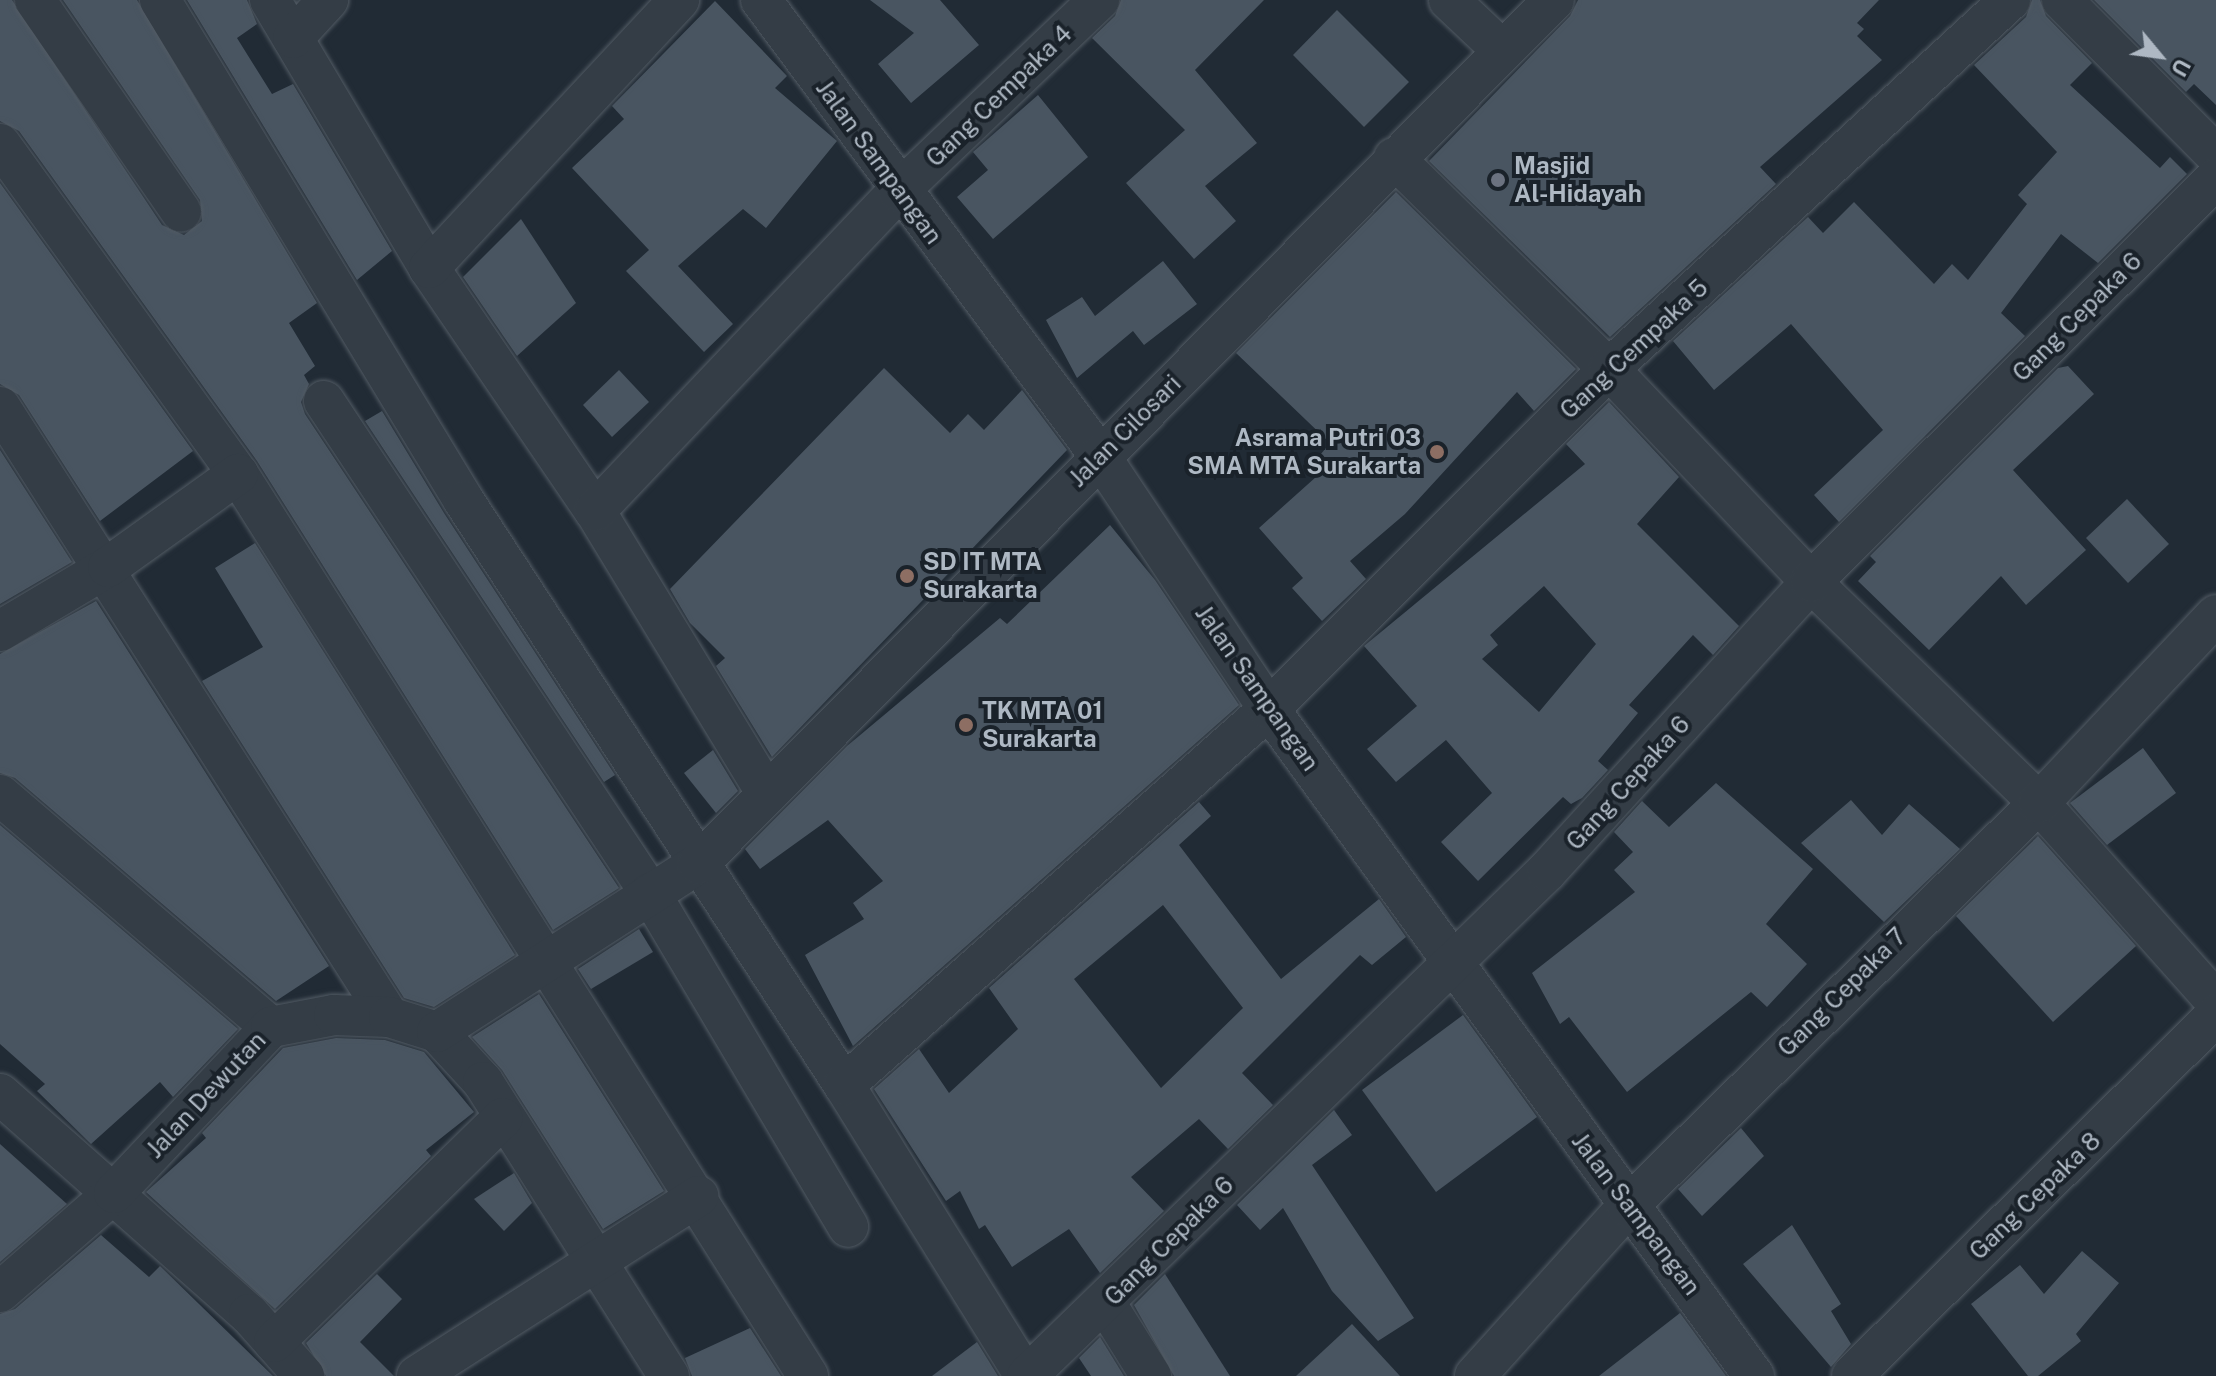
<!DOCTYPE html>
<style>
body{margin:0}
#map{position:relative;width:2216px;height:1376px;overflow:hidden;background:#212b35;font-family:"Public Sans",sans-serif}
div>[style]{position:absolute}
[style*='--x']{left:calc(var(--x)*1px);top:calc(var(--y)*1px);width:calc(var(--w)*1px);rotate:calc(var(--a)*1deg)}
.building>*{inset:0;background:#495561}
.roads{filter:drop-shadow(0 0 2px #525b64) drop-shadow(0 0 2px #525b64)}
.street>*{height:40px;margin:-20px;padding:0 20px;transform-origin:20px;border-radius:20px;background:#343d46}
.dots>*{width:22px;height:22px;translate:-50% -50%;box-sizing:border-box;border:4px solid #1a222a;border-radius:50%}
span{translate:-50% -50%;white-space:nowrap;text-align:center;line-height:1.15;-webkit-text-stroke:8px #1a222a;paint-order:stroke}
.street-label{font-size:24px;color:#aeb8c3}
.poi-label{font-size:24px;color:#aeb8c3;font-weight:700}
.left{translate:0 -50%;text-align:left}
.right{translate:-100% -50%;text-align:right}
.north{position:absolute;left:2120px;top:16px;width:80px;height:80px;-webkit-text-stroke:6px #1a222a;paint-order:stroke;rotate:119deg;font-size:22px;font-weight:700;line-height:32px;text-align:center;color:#aeb8c3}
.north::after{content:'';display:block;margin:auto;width:28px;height:36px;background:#aeb8c3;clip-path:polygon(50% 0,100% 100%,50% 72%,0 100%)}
</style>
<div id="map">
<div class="building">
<i style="clip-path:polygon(0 0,12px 0,162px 225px,184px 235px,202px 221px,200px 200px,63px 0,137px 0,317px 303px,289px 323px,315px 366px,304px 375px,309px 384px,301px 402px,305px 414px,619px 888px,553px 930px,257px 461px,19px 131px,0 121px)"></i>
<i style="clip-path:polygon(187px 0,247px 0,257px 24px,237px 38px,272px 94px,293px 84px,392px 251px,357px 280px)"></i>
<i style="clip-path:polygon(870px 0,940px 0,979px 45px,911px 103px,878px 64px,914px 33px)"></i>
<i style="clip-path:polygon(1121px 0,1264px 0,1195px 70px,1257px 143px,1205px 186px,1236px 221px,1194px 259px,1126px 183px,1185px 130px,1092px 38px,1115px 16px)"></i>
<i style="clip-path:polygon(1578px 0,1879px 0,1857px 23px,1864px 29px,1857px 36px,1882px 60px,1760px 167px,1776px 184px,1610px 337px,1429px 161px,1570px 16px)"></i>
<i style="clip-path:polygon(2032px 0,2040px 0,2046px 16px,2092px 63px,2070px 85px,2160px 168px,2170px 157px,2187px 174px,2098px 263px,2061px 234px,2001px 313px,2025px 336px,1839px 522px,1814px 495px,1883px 430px,1791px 324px,1714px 390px,1673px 341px,1808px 217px,1823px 233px,1854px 202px,1934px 284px,1952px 264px,1968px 280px,2027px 204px,2018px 195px,2057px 152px,1974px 65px,2026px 17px)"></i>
<i style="clip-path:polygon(2094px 0,2216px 0,2216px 105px,2194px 84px,2186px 92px)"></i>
<i style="clip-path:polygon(715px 1px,787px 76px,775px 88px,837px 141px,766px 228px,743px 209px,678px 266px,733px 324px,704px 352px,626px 271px,649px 250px,572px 168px,624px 119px,612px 106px)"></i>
<i style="clip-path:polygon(1337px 10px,1409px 82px,1364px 127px,1293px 55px)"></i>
<i style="clip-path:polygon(1038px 95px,1088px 157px,993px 239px,957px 197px,988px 170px,973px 152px)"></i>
<i style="clip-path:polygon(0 183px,193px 451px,100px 521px,19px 395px,0 384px)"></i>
<i style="clip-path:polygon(1396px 192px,1576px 369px,1534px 411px,1517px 392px,1405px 514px,1350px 561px,1366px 579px,1322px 621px,1292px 588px,1303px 578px,1259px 528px,1326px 468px,1316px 460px,1330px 443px,1236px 353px)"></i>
<i style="clip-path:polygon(521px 219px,576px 303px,517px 356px,463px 277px)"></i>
<i style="clip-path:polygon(1163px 261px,1197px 304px,1144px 345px,1133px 331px,1077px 378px,1046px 320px,1082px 297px,1095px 316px)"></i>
<i style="clip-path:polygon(2068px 366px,2094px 394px,2013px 470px,2086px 550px,2026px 605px,2001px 576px,1929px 650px,1858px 581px,1876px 562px,1870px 556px,2058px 368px)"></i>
<i style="clip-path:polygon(884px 368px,950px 433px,968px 414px,984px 430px,1022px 390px,1067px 450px,772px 757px,716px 666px,725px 658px,690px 623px,670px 589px)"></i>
<i style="clip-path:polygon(619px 370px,649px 402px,612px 437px,583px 405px)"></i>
<i style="clip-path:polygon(evenodd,1609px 402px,1679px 477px,1637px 524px,1739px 626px,1713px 655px,1693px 635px,1629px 705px,1638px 713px,1598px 761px,1608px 770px,1582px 798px,1571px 804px,1563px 797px,1478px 881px,1441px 842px,1492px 793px,1446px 740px,1396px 782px,1367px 749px,1417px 706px,1364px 646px,1585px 464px,1566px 444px,1609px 402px,1544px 586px,1596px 644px,1539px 712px,1482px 659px,1498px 645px,1490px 635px,1544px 586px)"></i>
<i style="clip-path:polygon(382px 411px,444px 513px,615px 775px,604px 782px,365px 421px)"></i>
<i style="clip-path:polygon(0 450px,72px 562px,0 604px)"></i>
<i style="clip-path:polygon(2127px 499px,2169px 544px,2128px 583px,2086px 538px)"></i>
<i style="clip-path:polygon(1110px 525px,1155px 580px,1239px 705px,853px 1046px,805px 955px,864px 919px,853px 903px,883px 881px,828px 820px,760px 869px,745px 849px,847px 746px,1000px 618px,1007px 624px)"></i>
<i style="clip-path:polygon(255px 543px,515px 955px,434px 1007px,404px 998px,202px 681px,263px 647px,215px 568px)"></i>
<i style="clip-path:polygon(96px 601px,329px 966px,276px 1001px,15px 778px,0 773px,0 654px)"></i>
<i style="clip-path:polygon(2143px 748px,2176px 793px,2107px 845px,2070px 803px)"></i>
<i style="clip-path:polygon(713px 750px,738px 791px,716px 813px,684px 773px)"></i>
<i style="clip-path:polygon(1716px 783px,1813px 869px,1766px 924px,1807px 964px,1767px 1007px,1751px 992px,1627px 1092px,1569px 1017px,1560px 1024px,1532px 973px,1635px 892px,1614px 870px,1633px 852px,1614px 832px,1642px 801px,1669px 827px)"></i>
<i style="clip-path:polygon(1851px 800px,1882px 835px,1909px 804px,1960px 849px,1884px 922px,1801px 843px)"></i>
<i style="clip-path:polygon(evenodd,1199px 802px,1211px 816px,1179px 845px,1281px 979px,1379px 899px,1406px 937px,1372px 965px,1360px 955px,1242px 1073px,1273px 1105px,1228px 1149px,1199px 1119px,1131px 1177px,1164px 1211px,1100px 1273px,1069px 1229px,1012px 1267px,985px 1225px,979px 1229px,960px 1191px,946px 1201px,874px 1089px,919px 1049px,949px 1093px,1018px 1029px,989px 988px,1199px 802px,1163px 905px,1243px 1008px,1161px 1088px,1074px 979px,1163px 905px)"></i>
<i style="clip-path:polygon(0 825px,238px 1029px,173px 1097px,160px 1082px,91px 1144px,37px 1091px,45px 1084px,0 1044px)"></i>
<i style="clip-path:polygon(2038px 836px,2136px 946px,2053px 1022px,1956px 916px)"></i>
<i style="clip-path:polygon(639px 929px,653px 952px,591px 989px,578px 969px)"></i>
<i style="clip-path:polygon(539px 994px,664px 1191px,603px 1229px,502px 1070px,472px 1037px)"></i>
<i style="clip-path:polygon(1463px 1015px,1537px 1117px,1436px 1192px,1362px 1090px)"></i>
<i style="clip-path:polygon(336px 1038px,385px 1040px,424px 1052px,474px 1112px,426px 1150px,431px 1156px,275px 1309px,146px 1192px,206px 1138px,202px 1133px,283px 1048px)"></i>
<i style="clip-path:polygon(1334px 1110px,1352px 1135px,1312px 1165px,1414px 1318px,1378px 1341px,1332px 1291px,1283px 1208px,1260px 1230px,1237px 1205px)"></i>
<i style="clip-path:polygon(1741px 1128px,1764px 1156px,1702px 1216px,1678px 1189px)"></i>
<i style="clip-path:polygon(0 1144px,67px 1204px,0 1262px)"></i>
<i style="clip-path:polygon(514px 1173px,532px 1203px,504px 1231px,474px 1199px)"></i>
<i style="clip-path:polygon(1792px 1225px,1841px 1304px,1831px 1311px,1851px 1344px,1831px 1367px,1743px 1264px)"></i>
<i style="clip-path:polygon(101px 1235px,149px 1277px,160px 1266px,273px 1376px,0 1376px,0 1314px,15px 1309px)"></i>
<i style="clip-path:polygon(2082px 1251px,2119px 1283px,2076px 1334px,2081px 1341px,2038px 1376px,2028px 1376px,1971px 1304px,2020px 1265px,2044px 1294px)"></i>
<i style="clip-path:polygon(377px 1274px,402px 1299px,360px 1342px,394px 1376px,326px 1376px,306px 1343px)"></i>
<i style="clip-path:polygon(1165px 1274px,1230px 1376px,1174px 1376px,1134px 1305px)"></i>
<i style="clip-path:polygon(1680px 1313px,1726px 1376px,1599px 1376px)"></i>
<i style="clip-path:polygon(1352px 1324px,1400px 1376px,1296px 1376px)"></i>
<i style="clip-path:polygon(750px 1328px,781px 1376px,692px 1376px,685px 1358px)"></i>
<i style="clip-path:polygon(1100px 1337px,1124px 1376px,1091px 1376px,1079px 1358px)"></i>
<i style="clip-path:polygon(977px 1342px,998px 1376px,932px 1376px)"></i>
</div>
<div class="roads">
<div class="street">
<i style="--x:35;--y:0;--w:257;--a:55.4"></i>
<i style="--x:160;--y:0;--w:586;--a:58.75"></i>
<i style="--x:464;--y:501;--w:697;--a:56.95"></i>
<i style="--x:844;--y:1085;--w:343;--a:58.1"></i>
<i style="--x:270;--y:0;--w:312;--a:59.3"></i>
<i style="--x:429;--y:268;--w:294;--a:55.7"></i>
<i style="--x:595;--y:511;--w:331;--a:58.7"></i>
<i style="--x:761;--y:0;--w:568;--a:53.37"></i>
<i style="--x:1100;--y:456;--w:304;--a:56.3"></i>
<i style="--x:1269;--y:709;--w:825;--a:53.98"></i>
<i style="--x:1449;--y:0;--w:74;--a:43.4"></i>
<i style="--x:2062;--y:0;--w:218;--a:45.2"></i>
<i style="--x:293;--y:38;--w:52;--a:-47.4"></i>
<i style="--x:0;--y:144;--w:407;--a:54.2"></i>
<i style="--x:238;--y:474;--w:1067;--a:57.71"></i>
<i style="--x:1394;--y:158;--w:301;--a:44.5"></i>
<i style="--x:1609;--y:369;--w:294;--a:46.5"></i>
<i style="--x:1811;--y:582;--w:318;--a:44.1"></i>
<i style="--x:2039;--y:803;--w:266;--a:48.3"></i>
<i style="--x:429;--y:268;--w:367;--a:-47"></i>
<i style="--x:324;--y:401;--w:590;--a:56.47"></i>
<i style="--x:650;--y:893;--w:388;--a:59.3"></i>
<i style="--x:0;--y:407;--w:723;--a:57.47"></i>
<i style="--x:595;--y:511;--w:441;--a:-46.5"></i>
<i style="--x:899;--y:191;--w:277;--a:-43.7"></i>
<i style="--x:0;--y:631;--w:126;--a:-30.7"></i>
<i style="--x:108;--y:567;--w:160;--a:-35.6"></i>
<i style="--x:0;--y:795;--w:357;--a:40.6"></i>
<i style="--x:437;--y:1032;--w:68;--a:47.4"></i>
<i style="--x:483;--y:1082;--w:348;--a:57.7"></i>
<i style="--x:844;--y:1085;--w:567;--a:-41.5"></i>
<i style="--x:1269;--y:709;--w:481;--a:-45"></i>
<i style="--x:1609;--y:369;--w:545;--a:-42.62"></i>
<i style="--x:0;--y:1094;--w:332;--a:41.5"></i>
<i style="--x:249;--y:1314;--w:83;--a:48.4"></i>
<i style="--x:0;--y:1292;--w:151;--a:-41"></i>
<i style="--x:114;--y:1193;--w:228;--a:-46.6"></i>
<i style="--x:271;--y:1027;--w:64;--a:-10.8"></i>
<i style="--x:334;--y:1015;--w:55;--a:2.1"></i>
<i style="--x:389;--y:1017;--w:50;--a:17.4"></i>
<i style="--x:437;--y:1032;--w:310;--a:-32.8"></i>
<i style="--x:698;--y:864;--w:1216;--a:-45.27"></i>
<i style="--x:1106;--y:1304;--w:85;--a:58"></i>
<i style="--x:274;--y:1342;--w:320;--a:-44.4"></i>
<i style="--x:417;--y:1376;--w:334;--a:-32.6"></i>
<i style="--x:1027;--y:1376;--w:725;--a:-44.16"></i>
<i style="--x:1547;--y:871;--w:391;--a:-47.6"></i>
<i style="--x:1811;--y:582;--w:572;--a:-44.93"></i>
<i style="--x:1475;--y:1376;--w:227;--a:-48"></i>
<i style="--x:1627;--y:1207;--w:577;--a:-44.44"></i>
<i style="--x:2039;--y:803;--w:258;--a:-46.7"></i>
<i style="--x:1852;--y:1376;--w:513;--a:-44.76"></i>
</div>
</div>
<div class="dots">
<i style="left:1498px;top:180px;background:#6b7280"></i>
<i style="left:1437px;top:452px;background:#8d6e63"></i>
<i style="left:907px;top:576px;background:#8d6e63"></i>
<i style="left:966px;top:725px;background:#8d6e63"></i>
</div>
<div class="street-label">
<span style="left:999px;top:96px;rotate:-44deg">Gang Cempaka 4</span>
<span style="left:879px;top:162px;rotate:54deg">Jalan Sampangan</span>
<span style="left:2077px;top:317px;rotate:-45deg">Gang Cepaka 6</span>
<span style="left:1634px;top:349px;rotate:-43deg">Gang Cempaka 5</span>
<span style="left:1125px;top:431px;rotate:-45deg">Jalan Cilosari</span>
<span style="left:1257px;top:688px;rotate:55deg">Jalan Sampangan</span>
<span style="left:1628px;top:783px;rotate:-48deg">Gang Cepaka 6</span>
<span style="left:1842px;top:992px;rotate:-45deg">Gang Cepaka 7</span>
<span style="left:206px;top:1095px;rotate:-47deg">Jalan Dewutan</span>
<span style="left:2035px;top:1196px;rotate:-44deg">Gang Cepaka 8</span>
<span style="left:1636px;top:1214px;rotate:53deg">Jalan Sampangan</span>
<span style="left:1169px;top:1241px;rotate:-45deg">Gang Cepaka 6</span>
</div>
<div class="poi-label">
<span class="left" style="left:1514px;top:180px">Masjid<br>Al-Hidayah</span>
<span class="right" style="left:1421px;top:452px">Asrama Putri 03<br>SMA MTA Surakarta</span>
<span class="left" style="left:923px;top:576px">SD IT MTA<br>Surakarta</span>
<span class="left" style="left:982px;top:725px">TK MTA 01<br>Surakarta</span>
</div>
<div class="north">U</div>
</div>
